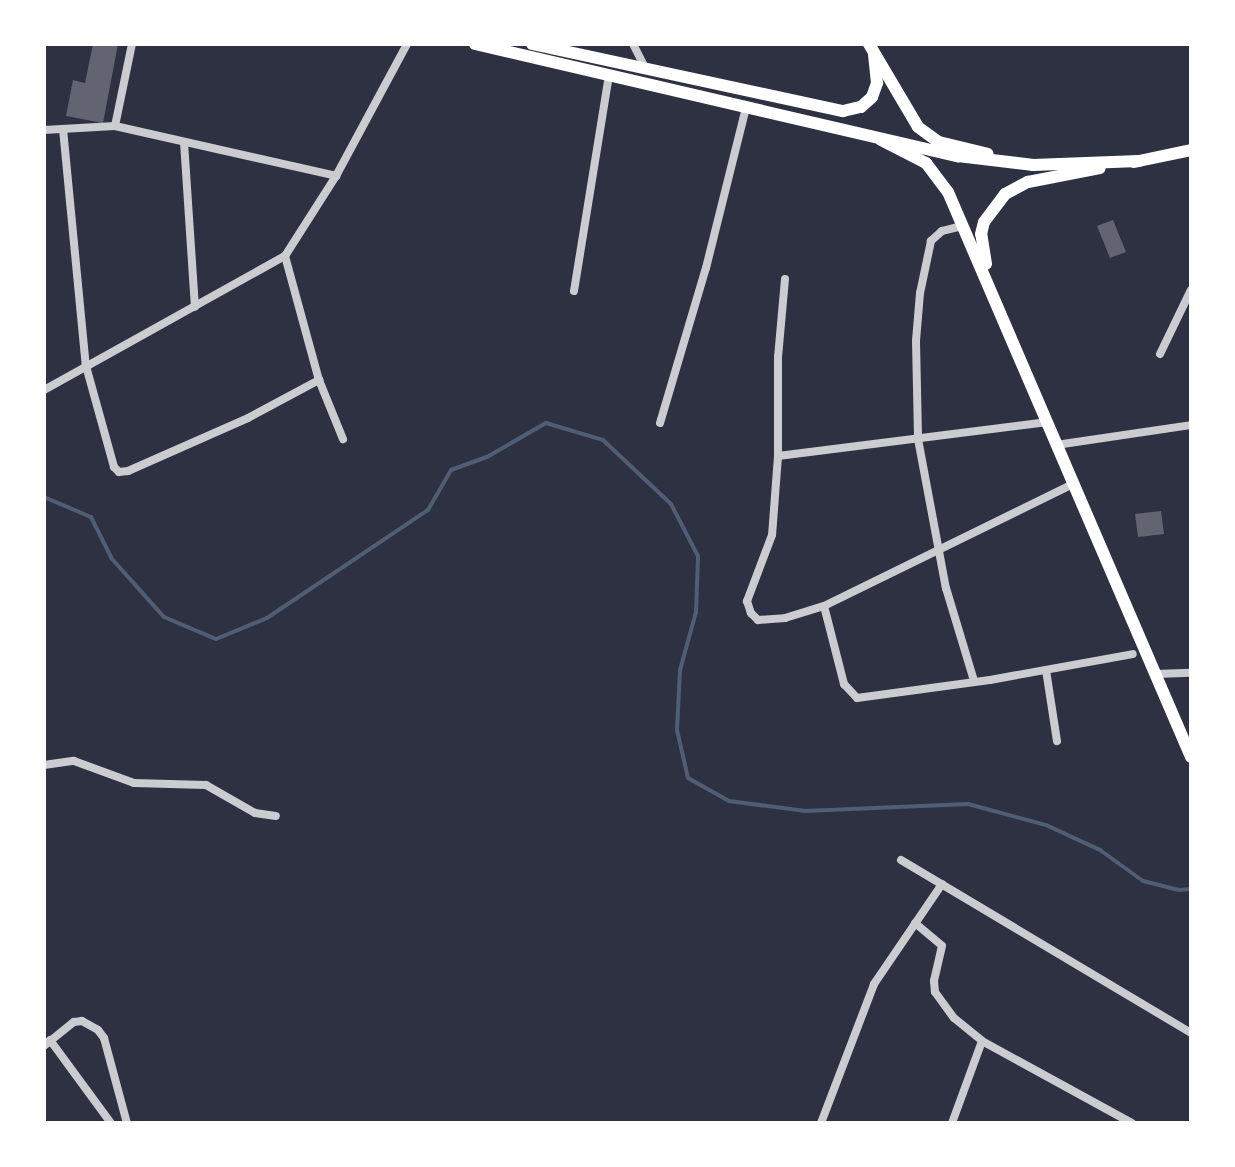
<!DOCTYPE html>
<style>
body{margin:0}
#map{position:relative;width:1235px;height:1167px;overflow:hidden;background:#2d3142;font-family:Quicksand,sans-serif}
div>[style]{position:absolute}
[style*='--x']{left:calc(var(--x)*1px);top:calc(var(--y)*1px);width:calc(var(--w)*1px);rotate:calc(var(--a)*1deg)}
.stream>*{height:4px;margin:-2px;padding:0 2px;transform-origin:2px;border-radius:2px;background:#4f5d75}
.building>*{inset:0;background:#626471}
.minor>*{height:8px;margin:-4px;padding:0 4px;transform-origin:4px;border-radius:4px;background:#caccd0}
.secondary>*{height:12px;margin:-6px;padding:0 6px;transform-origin:6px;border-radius:6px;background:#fff}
span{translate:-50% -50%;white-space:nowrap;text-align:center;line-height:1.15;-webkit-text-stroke:8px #fff;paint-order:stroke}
.frame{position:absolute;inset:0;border:46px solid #fff;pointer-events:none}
</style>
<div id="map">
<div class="stream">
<i style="--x:44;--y:497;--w:51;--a:23.1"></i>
<i style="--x:91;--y:517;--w:47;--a:63.4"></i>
<i style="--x:112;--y:559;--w:78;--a:48.1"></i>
<i style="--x:164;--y:617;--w:56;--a:22.9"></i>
<i style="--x:216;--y:639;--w:55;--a:-22.4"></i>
<i style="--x:267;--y:618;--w:194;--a:-33.9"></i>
<i style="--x:428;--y:510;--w:46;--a:-60.1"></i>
<i style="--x:451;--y:470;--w:38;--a:-20"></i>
<i style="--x:487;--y:457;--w:68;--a:-30"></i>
<i style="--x:546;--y:423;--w:59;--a:16.6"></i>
<i style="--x:603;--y:440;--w:93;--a:43.3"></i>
<i style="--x:671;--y:504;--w:59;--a:62.6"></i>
<i style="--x:698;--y:556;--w:56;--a:92"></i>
<i style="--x:696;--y:612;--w:60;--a:105.4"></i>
<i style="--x:680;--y:670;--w:60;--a:92.9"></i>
<i style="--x:677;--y:730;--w:49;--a:77.1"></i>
<i style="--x:688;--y:778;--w:47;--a:29.3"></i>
<i style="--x:729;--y:801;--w:77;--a:7.5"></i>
<i style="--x:805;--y:811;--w:163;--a:-2.5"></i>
<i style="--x:968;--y:804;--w:81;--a:15.1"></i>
<i style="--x:1046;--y:825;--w:60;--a:24.8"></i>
<i style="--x:1100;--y:850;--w:53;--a:35.8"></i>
<i style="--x:1143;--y:881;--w:37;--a:14"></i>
<i style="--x:1179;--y:890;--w:12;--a:-5"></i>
</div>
<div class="building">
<i style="clip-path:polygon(93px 44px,118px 44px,103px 123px,66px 116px,73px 80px,85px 83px)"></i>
<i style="clip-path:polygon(1113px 220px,1126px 252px,1110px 258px,1097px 226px)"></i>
<i style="clip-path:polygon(1161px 511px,1164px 534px,1138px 537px,1135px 514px)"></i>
</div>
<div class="minor">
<i style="--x:633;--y:44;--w:27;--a:63"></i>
<i style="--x:115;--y:126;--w:84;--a:-78.3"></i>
<i style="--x:63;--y:129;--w:238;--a:84.5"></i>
<i style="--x:86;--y:366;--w:105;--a:74.5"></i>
<i style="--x:114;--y:467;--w:7;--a:45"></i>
<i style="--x:119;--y:472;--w:9;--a:-6"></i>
<i style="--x:128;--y:471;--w:131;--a:-23.8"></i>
<i style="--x:248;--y:418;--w:81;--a:-28.2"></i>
<i style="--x:44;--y:130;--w:71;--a:-3.2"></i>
<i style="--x:115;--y:126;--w:227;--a:12.7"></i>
<i style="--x:184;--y:142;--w:165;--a:86.2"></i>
<i style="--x:962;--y:226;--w:21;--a:166"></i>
<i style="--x:942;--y:231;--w:15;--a:138"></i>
<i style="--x:931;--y:241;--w:53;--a:101.9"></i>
<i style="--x:920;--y:293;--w:48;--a:94.8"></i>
<i style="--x:916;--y:341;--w:98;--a:88.8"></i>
<i style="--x:918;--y:439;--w:152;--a:79.4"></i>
<i style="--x:946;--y:588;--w:97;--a:73.2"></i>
<i style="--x:285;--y:256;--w:129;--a:74.7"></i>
<i style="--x:319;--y:380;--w:64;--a:67.9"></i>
<i style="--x:785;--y:279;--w:78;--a:95.1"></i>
<i style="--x:778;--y:357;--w:99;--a:90"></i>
<i style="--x:778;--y:456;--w:79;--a:94.3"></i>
<i style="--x:772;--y:535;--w:71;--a:110.7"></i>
<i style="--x:747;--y:601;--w:13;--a:72"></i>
<i style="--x:751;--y:613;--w:10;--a:45"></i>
<i style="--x:758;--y:620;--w:27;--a:-4"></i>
<i style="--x:785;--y:618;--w:41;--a:-17.1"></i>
<i style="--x:824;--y:606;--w:277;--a:-26.1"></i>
<i style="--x:574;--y:291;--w:219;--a:-80.8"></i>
<i style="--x:1160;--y:354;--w:71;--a:-64.2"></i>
<i style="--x:44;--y:390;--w:276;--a:-29.1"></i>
<i style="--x:285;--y:256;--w:95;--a:-57.5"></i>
<i style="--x:336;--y:176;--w:150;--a:-61.7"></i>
<i style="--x:660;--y:423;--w:162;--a:-73.5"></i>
<i style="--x:706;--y:268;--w:166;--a:-76"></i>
<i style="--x:1056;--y:445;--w:136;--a:-8.4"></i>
<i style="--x:778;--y:456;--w:270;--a:-7.2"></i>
<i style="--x:824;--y:606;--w:81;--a:75.6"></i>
<i style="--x:844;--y:684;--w:19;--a:47"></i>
<i style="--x:857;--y:698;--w:134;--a:-7.7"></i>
<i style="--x:990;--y:680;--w:145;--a:-10.3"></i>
<i style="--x:1046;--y:670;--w:72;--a:81.2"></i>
<i style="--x:1155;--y:674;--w:36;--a:-2"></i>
<i style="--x:44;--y:765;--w:30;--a:-8"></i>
<i style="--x:74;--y:761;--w:64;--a:20.1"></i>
<i style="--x:134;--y:783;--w:72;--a:1.6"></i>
<i style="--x:206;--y:785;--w:56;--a:29.7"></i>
<i style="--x:255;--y:813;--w:21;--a:8"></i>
<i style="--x:901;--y:860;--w:338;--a:30.8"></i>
<i style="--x:915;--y:923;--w:35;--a:40"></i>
<i style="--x:942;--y:946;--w:36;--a:103"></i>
<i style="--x:934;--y:981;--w:11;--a:85"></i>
<i style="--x:935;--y:992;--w:32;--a:54"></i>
<i style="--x:954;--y:1018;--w:36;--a:39"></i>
<i style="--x:982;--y:1041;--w:171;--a:28.7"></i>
<i style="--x:50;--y:1040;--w:103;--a:53.7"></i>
<i style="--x:44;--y:1046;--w:38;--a:-39"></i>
<i style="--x:74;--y:1022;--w:8;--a:-7"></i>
<i style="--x:82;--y:1021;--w:18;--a:29"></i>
<i style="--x:98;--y:1030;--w:10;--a:53"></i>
<i style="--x:104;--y:1038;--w:88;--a:74.9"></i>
<i style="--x:821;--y:1123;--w:149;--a:-69.1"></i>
<i style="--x:874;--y:984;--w:121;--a:-55.8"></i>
<i style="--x:952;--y:1123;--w:87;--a:-69.9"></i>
</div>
<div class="secondary">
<i style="--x:475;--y:44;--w:496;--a:13.1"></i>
<i style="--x:958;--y:156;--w:76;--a:6.8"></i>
<i style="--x:1033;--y:165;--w:106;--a:-2.2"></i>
<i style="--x:532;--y:44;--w:318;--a:12.2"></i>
<i style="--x:843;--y:111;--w:18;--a:-13"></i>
<i style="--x:861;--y:107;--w:15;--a:-42"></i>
<i style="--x:872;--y:97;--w:15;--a:-70"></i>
<i style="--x:877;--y:83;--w:28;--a:-96"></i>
<i style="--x:869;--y:44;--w:96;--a:59.4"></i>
<i style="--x:918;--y:127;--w:26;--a:36"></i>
<i style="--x:939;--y:142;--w:50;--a:13.8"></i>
<i style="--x:881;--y:140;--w:51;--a:27.1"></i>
<i style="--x:926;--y:163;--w:36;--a:53"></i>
<i style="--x:948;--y:192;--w:615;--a:66.73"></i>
<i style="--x:1134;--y:162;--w:58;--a:-11.9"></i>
<i style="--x:986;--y:264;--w:30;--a:-99"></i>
<i style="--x:981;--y:234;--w:12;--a:-76"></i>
<i style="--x:984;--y:222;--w:35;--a:-53"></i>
<i style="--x:1005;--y:194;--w:26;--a:-28"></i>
<i style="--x:1028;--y:182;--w:73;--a:-11"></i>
</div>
<div class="frame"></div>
</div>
